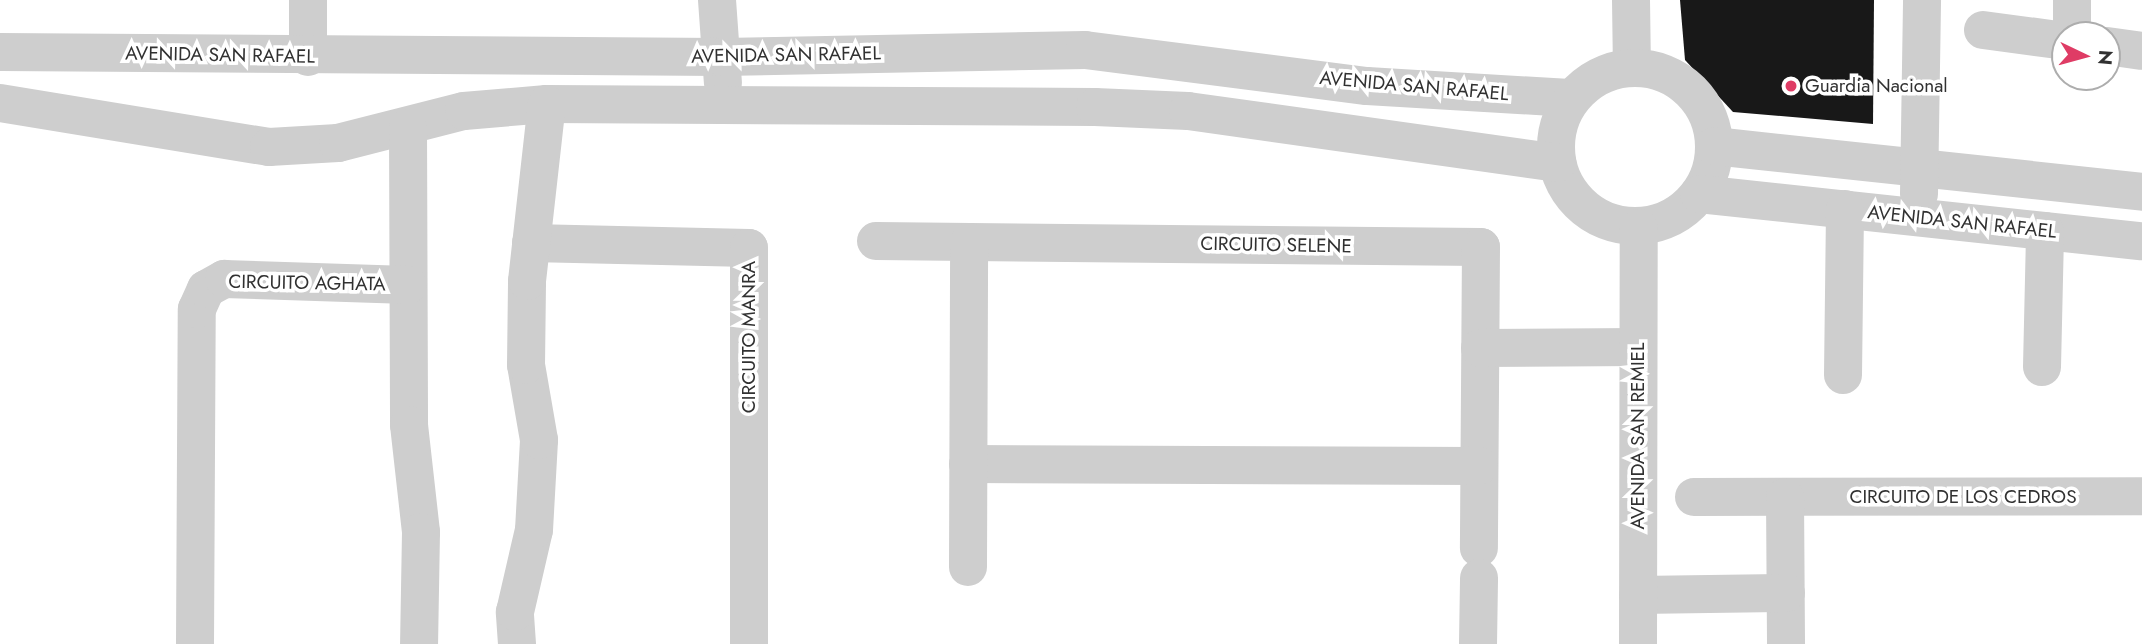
<!DOCTYPE html>
<style>
body{margin:0}
#map{position:relative;width:2142px;height:644px;overflow:hidden;background:#fff;font-family:Jost,sans-serif}
div>[style]{position:absolute}
[style*='--x']{left:calc(var(--x)*1px);top:calc(var(--y)*1px);width:calc(var(--w)*1px);rotate:calc(var(--a)*1deg)}
.building>*{inset:0;background:#181818}
.minor>*{height:38px;margin:-19px;padding:0 19px;transform-origin:19px;border-radius:19px;background:#cecece}
.minor>.ring{margin:-19px;padding:0;box-sizing:content-box;background:none;border:38px solid #cecece;border-radius:50%}
.dots>*{width:19px;height:19px;translate:-50% -50%;box-sizing:border-box;border:4px solid #fff;border-radius:50%}
span{translate:-50% -50%;white-space:nowrap;text-align:center;line-height:1.15;-webkit-text-stroke:7px #fff;paint-order:stroke}
.street-label{font-size:19px;color:#313131}
.poi-label{font-size:19px;color:#313131}
.left{translate:0 -50%;text-align:left}
.north{position:absolute;left:2051px;top:21px;width:70px;height:70px;box-sizing:border-box;background:#fff;border:2px solid #adadad;border-radius:50%;rotate:95deg;font-size:19px;font-weight:700;line-height:28px;text-align:center;color:#313131}
.north::after{content:'';display:block;margin:auto;width:24px;height:32px;background:#df3c65;clip-path:polygon(50% 0,100% 100%,50% 72%,0 100%)}
</style>
<div id="map">
<div class="building">
<i style="clip-path:polygon(1680px 0,1874px 0,1873px 124px,1733px 112px,1685px 60px)"></i>
</div>
<div class="minor">
<i style="--x:308;--y:0;--w:57;--a:90"></i>
<i style="--x:717;--y:0;--w:83;--a:85.9"></i>
<i style="--x:1631;--y:0;--w:68;--a:89.2"></i>
<i style="--x:1983;--y:30;--w:83;--a:7.6"></i>
<i style="--x:2072;--y:35;--w:35;--a:-90"></i>
<i style="--x:2107;--y:46;--w:35;--a:8"></i>
<i style="--x:0;--y:52;--w:722;--a:0.4"></i>
<i style="--x:722;--y:57;--w:363;--a:-1.1"></i>
<i style="--x:1085;--y:50;--w:284;--a:7.3"></i>
<i style="--x:1367;--y:86;--w:203;--a:3.4"></i>
<i class="ring" style="left:1556px;top:68px;width:120px;height:120px"></i>
<i style="--x:0;--y:103;--w:273;--a:9.3"></i>
<i style="--x:269;--y:147;--w:69;--a:-3.3"></i>
<i style="--x:338;--y:143;--w:130;--a:-14.3"></i>
<i style="--x:464;--y:111;--w:83;--a:-4.8"></i>
<i style="--x:547;--y:104;--w:548;--a:0.31"></i>
<i style="--x:1095;--y:107;--w:93;--a:2.5"></i>
<i style="--x:1188;--y:111;--w:373;--a:8"></i>
<i style="--x:408;--y:128;--w:297;--a:89.8"></i>
<i style="--x:409;--y:425;--w:108;--a:83.6"></i>
<i style="--x:421;--y:532;--w:112;--a:91"></i>
<i style="--x:1714;--y:146;--w:430;--a:6.1"></i>
<i style="--x:1699;--y:194;--w:445;--a:6.1"></i>
<i style="--x:1919;--y:194;--w:194;--a:-89.1"></i>
<i style="--x:876;--y:241;--w:605;--a:0.57"></i>
<i style="--x:1481;--y:247;--w:301;--a:90.4"></i>
<i style="--x:531;--y:243;--w:218;--a:1.3"></i>
<i style="--x:749;--y:248;--w:396;--a:90"></i>
<i style="--x:1480;--y:348;--w:158;--a:-0.4"></i>
<i style="--x:2042;--y:367;--w:136;--a:-88.7"></i>
<i style="--x:1843;--y:375;--w:166;--a:-89.3"></i>
<i style="--x:968;--y:464;--w:511;--a:0.22"></i>
<i style="--x:1694;--y:497;--w:448;--a:-0.1"></i>
<i style="--x:1785;--y:497;--w:147;--a:89.6"></i>
<i style="--x:968;--y:567;--w:325;--a:-89.8"></i>
<i style="--x:1638;--y:595;--w:148;--a:-0.8"></i>
<i style="--x:195;--y:644;--w:335;--a:-89.7"></i>
<i style="--x:197;--y:309;--w:22;--a:-66"></i>
<i style="--x:206;--y:289;--w:21;--a:-29"></i>
<i style="--x:224;--y:279;--w:184;--a:1.9"></i>
<i style="--x:517;--y:644;--w:32;--a:-94"></i>
<i style="--x:515;--y:612;--w:84;--a:-77"></i>
<i style="--x:534;--y:530;--w:90;--a:-86.8"></i>
<i style="--x:539;--y:440;--w:76;--a:-99.8"></i>
<i style="--x:526;--y:365;--w:84;--a:-89.3"></i>
<i style="--x:527;--y:281;--w:178;--a:-83.6"></i>
<i style="--x:1478;--y:644;--w:66;--a:-89.1"></i>
<i style="--x:1638;--y:644;--w:416;--a:-89.9"></i>
</div>
<div class="dots">
<i style="left:1791px;top:86px;background:#df3c65"></i>
</div>
<div class="street-label">
<span style="left:220px;top:55px;rotate:1deg">AVENIDA SAN RAFAEL</span>
<span style="left:786px;top:55px;rotate:-1deg">AVENIDA SAN RAFAEL</span>
<span style="left:1414px;top:86px;rotate:5deg">AVENIDA SAN RAFAEL</span>
<span style="left:1962px;top:222px;rotate:6deg">AVENIDA SAN RAFAEL</span>
<span style="left:1276px;top:245px;rotate:1deg">CIRCUITO SELENE</span>
<span style="left:307px;top:283px;rotate:1deg">CIRCUITO AGHATA</span>
<span style="left:749px;top:337px;rotate:-90deg">CIRCUITO MANRA</span>
<span style="left:1638px;top:436px;rotate:-90deg">AVENIDA SAN REMIEL</span>
<span style="left:1963px;top:497px">CIRCUITO DE LOS CEDROS</span>
</div>
<div class="poi-label">
<span class="left" style="left:1805px;top:86px">Guardia Nacional</span>
</div>
<div class="north">N</div>
</div>
